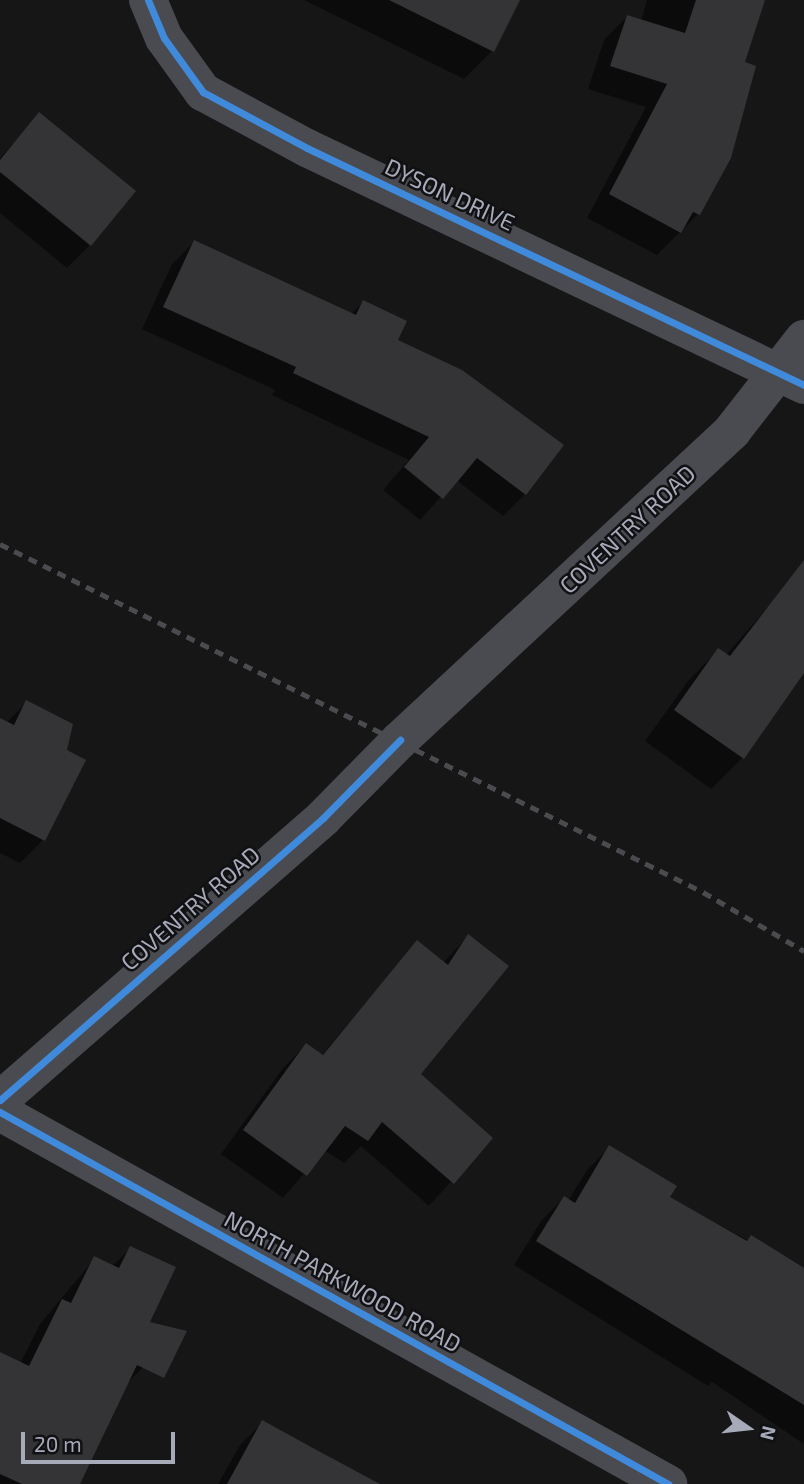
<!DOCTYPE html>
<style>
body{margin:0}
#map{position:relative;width:804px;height:1484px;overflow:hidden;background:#161617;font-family:"Exo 2",sans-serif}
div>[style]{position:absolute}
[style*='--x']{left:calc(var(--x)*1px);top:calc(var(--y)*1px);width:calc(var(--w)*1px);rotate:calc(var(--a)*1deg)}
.shadow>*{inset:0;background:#0007}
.building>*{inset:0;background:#343436}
.minor>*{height:38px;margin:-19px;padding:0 19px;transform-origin:19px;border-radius:19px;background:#4a4b50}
.rail>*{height:5px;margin-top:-2.5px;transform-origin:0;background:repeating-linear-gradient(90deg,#4a4b4f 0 9px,transparent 0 16px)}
.cycleway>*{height:7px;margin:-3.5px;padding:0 3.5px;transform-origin:3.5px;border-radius:3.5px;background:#408adc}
span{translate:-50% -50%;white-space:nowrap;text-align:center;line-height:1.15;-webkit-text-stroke:5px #111013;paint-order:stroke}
.street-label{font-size:23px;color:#a6aab9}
.north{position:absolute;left:713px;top:1393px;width:70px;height:70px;-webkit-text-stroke:5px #111013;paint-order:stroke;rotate:104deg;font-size:19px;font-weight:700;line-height:28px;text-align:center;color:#a6aab9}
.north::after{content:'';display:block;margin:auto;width:24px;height:32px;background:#a6aab9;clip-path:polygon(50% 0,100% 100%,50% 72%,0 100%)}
.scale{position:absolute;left:21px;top:1432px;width:154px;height:32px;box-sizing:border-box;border:4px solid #a6aab9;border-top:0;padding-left:9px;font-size:21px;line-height:24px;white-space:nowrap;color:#a6aab9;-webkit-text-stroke:5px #111013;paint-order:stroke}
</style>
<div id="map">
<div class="shadow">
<i style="clip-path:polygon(304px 0,518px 0,492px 51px,464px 79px)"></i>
<i style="clip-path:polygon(647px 0,763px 0,698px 214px,657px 255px,587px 218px,646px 107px,588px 89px,604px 40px,627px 17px,641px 21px)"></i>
<i style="clip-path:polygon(39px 115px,90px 245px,67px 268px,0 213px,0 158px)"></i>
<i style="clip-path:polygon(194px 242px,350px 315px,363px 302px,525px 494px,503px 516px,456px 480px,420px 520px,383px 490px,409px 460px,272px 395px,275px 390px,142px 329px,172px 264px)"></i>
<i style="clip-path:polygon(795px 576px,804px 582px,804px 670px,742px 758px,711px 789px,645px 741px,688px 681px,718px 650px,726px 655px)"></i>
<i style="clip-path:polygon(26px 703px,65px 751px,84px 761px,43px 840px,20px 863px,0 853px,0 720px,6px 723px)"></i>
<i style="clip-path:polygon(468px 936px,418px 1075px,490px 1138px,429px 1206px,361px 1146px,344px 1163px,324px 1150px,283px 1198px,221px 1154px,283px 1068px,306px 1045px,321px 1056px,417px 942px,443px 963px)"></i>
<i style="clip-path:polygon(610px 1147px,668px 1198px,804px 1270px,804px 1444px,712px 1382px,708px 1386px,514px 1265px,541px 1221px,564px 1198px,568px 1201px,587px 1170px)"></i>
<i style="clip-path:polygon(131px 1248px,147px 1323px,179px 1331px,27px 1484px,0 1484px,0 1368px,20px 1364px,40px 1324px,95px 1258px,112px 1266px)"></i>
<i style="clip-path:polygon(263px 1422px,377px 1484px,218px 1484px,240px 1445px)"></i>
</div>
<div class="building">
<i style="clip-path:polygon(389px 0,520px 0,494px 52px)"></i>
<i style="clip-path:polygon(696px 0,765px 0,745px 62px,756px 66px,731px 158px,700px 215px,693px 212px,681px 233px,609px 194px,667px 84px,610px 66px,627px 15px,685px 33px)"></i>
<i style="clip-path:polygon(39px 112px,136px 191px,91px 246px,0 172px,0 160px)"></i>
<i style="clip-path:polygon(194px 240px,356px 315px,363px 300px,407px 321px,398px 340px,462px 370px,564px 445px,526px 495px,477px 458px,443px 499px,404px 467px,429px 437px,293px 373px,296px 367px,163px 307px)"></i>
<i style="clip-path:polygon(804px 560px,804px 673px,744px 759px,674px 710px,718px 648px,730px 656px)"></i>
<i style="clip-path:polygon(26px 700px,73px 724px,67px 750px,86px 760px,45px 841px,0 818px,0 718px,14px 725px)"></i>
<i style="clip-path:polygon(468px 934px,509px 966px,421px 1074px,493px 1138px,454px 1184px,382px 1122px,368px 1141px,345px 1126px,307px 1176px,243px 1130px,306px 1043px,323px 1055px,417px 940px,448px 965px)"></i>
<i style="clip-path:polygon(609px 1145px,677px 1186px,670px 1197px,747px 1241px,751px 1235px,804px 1268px,804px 1405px,536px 1241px,564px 1196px,575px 1203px)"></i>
<i style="clip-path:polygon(130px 1246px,176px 1267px,150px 1322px,187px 1331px,164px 1378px,137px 1365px,80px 1484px,22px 1484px,0 1474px,0 1352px,29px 1366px,62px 1299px,71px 1303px,94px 1256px,119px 1268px)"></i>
<i style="clip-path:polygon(262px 1420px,311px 1447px,380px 1484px,227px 1484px)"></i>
</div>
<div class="minor">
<i style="--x:148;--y:0;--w:41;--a:67.2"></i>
<i style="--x:164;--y:38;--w:67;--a:54.2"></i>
<i style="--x:203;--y:92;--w:118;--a:28.3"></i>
<i style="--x:307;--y:148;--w:551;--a:25.49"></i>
<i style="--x:0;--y:1100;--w:429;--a:-41.1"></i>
<i style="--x:323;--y:818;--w:110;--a:-45.4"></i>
<i style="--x:400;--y:740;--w:454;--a:-42.9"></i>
<i style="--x:732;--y:431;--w:117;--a:-52"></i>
<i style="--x:0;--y:1112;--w:765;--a:29.11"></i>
</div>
<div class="rail">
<i style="--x:0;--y:544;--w:784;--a:26.34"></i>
<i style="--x:703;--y:892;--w:117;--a:30.3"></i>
</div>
<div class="cycleway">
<i style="--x:148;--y:0;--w:41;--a:67.2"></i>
<i style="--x:164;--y:38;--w:67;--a:54.2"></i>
<i style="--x:203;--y:92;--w:118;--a:28.3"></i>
<i style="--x:307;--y:148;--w:551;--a:25.49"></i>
<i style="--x:0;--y:1100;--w:429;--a:-41.1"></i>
<i style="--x:323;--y:818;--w:110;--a:-45.4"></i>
<i style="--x:0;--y:1112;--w:765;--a:29.11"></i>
</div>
<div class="street-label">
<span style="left:450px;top:194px;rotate:25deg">DYSON DRIVE</span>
<span style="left:627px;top:529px;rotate:-43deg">COVENTRY ROAD</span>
<span style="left:190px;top:908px;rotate:-41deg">COVENTRY ROAD</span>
<span style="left:343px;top:1281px;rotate:29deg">NORTH PARKWOOD ROAD</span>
</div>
<div class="north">N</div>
<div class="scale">20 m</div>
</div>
